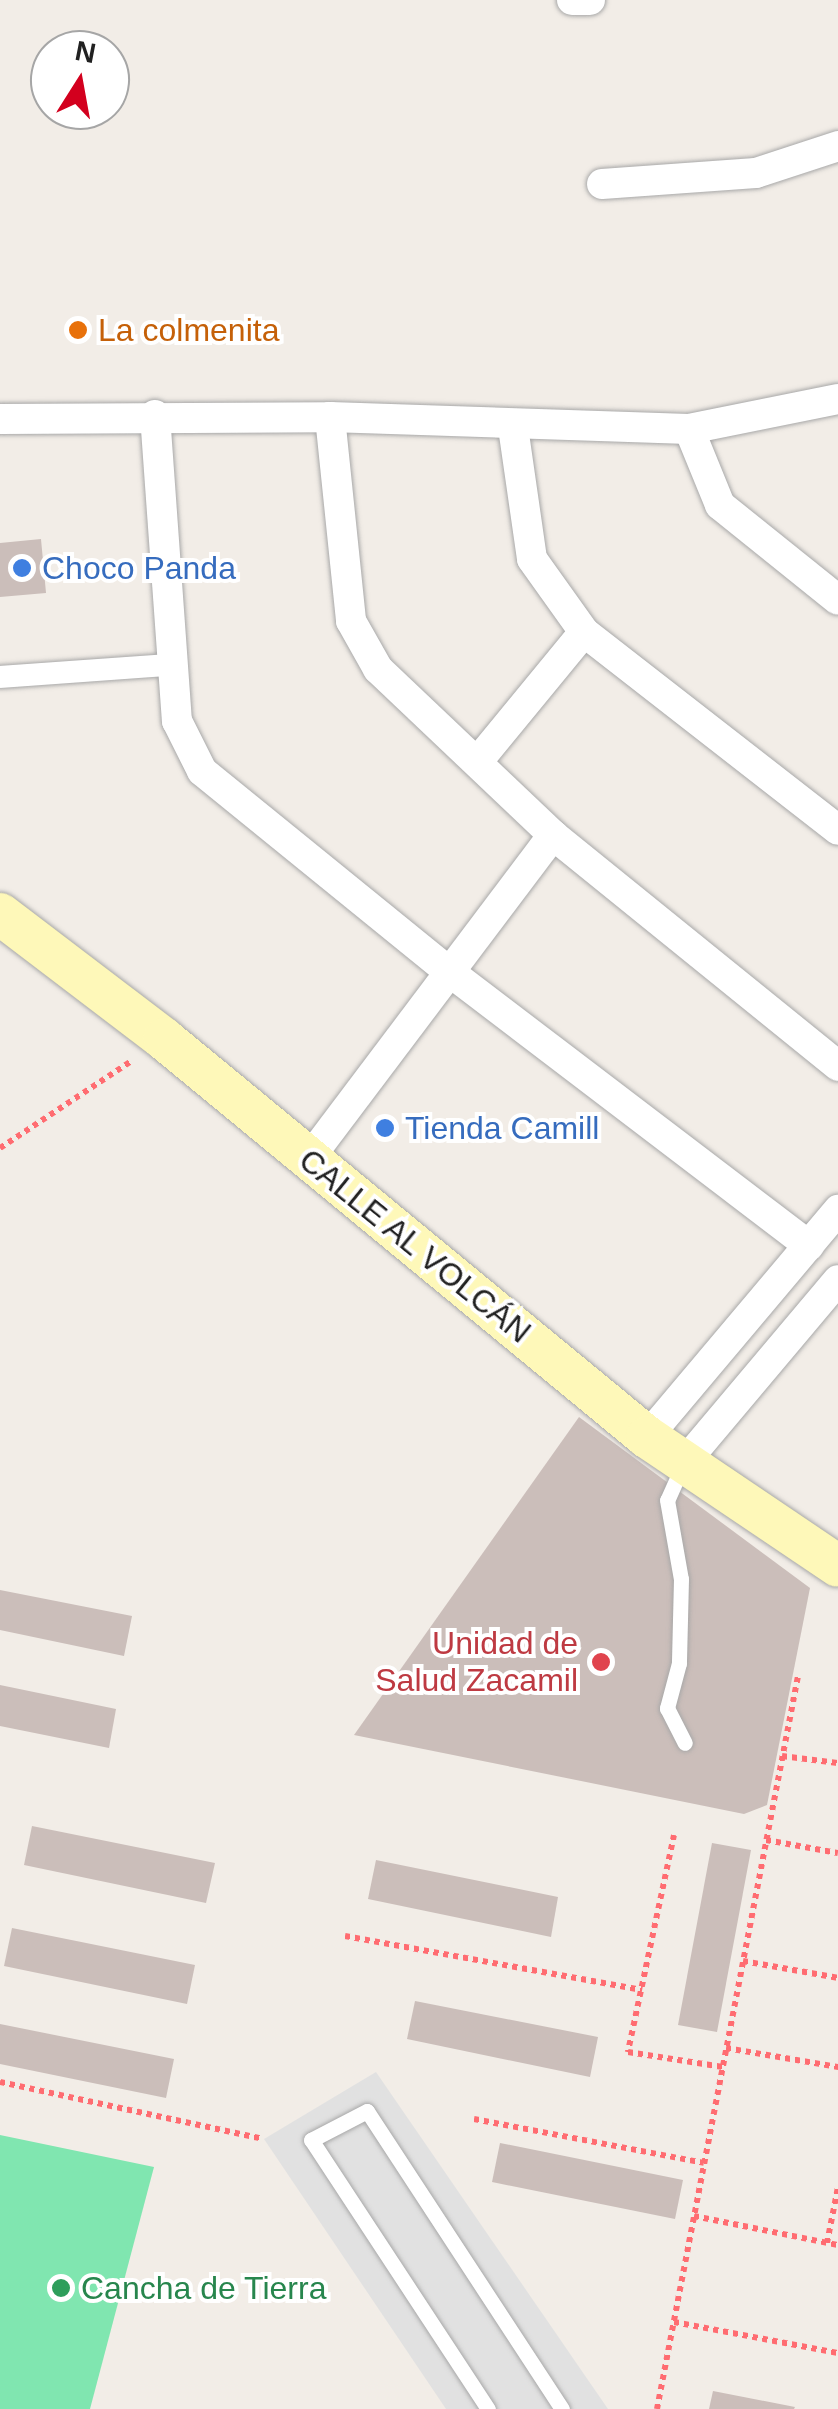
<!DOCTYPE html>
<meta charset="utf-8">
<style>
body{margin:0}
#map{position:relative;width:838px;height:2409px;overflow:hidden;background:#f2ede7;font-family:Arial,sans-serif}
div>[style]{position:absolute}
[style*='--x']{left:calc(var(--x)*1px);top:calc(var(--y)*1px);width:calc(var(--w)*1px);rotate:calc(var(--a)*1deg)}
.pitch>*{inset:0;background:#80e6b0}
.parking>*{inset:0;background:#e1e1e1}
.building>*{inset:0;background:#cbbeba}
.path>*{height:6px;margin-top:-3px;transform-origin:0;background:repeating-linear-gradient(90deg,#ff6c71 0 5px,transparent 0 10px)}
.roads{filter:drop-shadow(0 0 2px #a8a8a8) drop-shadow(0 0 2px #a8a8a8)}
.service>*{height:15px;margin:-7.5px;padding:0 7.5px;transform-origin:7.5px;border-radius:7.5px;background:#fff}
.pedestrian>*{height:22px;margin:-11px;padding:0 11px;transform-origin:11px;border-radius:11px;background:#fff}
.minor>*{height:30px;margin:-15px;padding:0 15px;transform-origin:15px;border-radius:15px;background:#fff}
.secondary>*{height:42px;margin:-21px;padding:0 21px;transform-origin:21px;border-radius:21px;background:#fef8b9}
.dots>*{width:28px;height:28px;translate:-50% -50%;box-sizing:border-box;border:5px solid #fff;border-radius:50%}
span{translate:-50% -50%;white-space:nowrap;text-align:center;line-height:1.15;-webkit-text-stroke:8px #fff;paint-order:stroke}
.food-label{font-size:32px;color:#c56008}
.left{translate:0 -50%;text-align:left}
.shop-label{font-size:32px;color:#366cbe}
.street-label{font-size:32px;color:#212121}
.health-label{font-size:32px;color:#be3a42}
.right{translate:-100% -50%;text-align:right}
.leisure-label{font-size:32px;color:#27864d}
.north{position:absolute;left:30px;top:30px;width:100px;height:100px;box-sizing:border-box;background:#fff;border:2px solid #a6a6a6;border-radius:50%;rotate:11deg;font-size:28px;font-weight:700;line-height:40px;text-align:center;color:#212121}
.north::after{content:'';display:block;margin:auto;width:35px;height:45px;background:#d3001e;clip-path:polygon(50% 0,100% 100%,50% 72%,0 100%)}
</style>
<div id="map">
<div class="pitch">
<i style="clip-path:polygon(0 2135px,154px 2167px,90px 2409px,0 2409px)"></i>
</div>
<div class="parking">
<i style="clip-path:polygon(376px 2072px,608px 2409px,446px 2409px,264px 2139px)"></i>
</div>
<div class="building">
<i style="clip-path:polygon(41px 539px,46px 593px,0 597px,0 543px)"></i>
<i style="clip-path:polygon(579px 1417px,810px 1588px,767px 1805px,744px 1814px,354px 1735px)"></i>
<i style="clip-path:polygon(0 1590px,132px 1616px,124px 1656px,0 1630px)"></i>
<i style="clip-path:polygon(0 1685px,116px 1709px,109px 1748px,0 1726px)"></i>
<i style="clip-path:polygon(32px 1826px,215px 1863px,206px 1903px,24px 1865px)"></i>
<i style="clip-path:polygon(712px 1843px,751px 1850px,717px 2032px,678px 2025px)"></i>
<i style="clip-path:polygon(376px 1860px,558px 1897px,551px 1937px,368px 1899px)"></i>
<i style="clip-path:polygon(12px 1928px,195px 1965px,187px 2004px,4px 1966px)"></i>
<i style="clip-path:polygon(415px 2001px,598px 2037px,590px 2077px,407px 2039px)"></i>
<i style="clip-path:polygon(0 2024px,174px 2059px,166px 2098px,0 2064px)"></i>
<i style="clip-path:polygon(500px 2143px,683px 2180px,675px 2219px,492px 2182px)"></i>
<i style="clip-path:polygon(713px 2391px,795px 2407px,794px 2409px,709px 2409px)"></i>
</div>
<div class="path">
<i style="--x:0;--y:1148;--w:159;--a:-33.5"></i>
<i style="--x:782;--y:1756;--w:56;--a:7.1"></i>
<i style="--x:674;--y:1835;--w:222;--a:102"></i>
<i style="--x:628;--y:2052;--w:96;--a:9"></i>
<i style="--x:766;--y:1840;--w:73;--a:10.2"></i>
<i style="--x:345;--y:1936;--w:302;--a:10.3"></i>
<i style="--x:743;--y:1961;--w:97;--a:10.1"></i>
<i style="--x:726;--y:2048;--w:114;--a:9.6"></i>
<i style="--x:0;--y:2082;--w:269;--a:12.2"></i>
<i style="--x:474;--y:2119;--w:234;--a:10.8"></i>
<i style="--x:694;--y:2216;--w:147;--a:11.4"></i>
<i style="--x:827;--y:2243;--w:57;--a:-78.9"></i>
<i style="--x:674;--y:2322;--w:167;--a:10.7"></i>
<i style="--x:657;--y:2409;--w:746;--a:-79.11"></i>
</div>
<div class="roads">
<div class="service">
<i style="--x:682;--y:1467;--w:36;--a:114"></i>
<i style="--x:667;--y:1500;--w:80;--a:80"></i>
<i style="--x:681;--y:1579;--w:84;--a:91.4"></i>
<i style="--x:679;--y:1663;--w:47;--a:104.9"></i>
<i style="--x:667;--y:1708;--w:39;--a:63"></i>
<i style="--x:488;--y:2409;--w:322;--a:-123.3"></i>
<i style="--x:311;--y:2140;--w:63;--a:-27.4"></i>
<i style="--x:367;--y:2111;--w:356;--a:56.8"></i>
</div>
<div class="pedestrian">
<i style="--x:0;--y:677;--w:169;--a:-4.1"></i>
</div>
<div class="minor">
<i style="--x:572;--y:0;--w:18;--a:0"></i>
<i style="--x:602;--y:184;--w:154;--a:-4.1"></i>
<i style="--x:756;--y:173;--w:86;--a:-18.2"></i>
<i style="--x:155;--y:415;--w:307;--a:85.9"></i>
<i style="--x:177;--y:721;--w:56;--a:63.4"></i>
<i style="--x:202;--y:771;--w:321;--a:39.1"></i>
<i style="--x:451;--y:973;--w:450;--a:37.3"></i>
<i style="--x:330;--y:417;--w:205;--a:84.1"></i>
<i style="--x:351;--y:621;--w:55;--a:60.6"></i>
<i style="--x:378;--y:669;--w:241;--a:43.5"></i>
<i style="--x:553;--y:835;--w:367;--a:39"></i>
<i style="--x:0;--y:419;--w:330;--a:-0.3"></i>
<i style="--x:330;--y:417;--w:359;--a:1.9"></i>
<i style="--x:689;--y:429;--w:152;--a:-11.4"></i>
<i style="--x:513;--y:427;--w:133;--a:81.8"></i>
<i style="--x:532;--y:559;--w:90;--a:54.5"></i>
<i style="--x:584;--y:632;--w:322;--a:37.9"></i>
<i style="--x:689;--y:429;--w:82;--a:67.8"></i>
<i style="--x:720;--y:505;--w:151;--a:38.8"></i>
<i style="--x:478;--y:761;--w:167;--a:-50.6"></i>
<i style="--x:308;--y:1160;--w:407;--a:-53"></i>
<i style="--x:647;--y:1437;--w:297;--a:-49.9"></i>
<i style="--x:684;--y:1463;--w:239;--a:-49.9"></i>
</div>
<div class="secondary">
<i style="--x:0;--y:914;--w:206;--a:37.3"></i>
<i style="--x:164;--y:1039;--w:626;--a:39.49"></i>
<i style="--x:647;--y:1437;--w:230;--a:34"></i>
</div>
</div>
<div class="dots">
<i style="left:78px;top:330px;background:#e8710a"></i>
<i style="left:22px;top:568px;background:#3f7fe0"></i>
<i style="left:385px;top:1128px;background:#3f7fe0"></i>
<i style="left:601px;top:1662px;background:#e0444e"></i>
<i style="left:61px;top:2288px;background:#2e9e5b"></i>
</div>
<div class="food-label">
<span class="left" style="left:98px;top:330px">La colmenita</span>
</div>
<div class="shop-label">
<span class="left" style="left:42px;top:568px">Choco Panda</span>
<span class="left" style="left:405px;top:1128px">Tienda Camill</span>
</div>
<div class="street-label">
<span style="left:415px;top:1246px;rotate:39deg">CALLE AL VOLCÁN</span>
</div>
<div class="health-label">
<span class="right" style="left:578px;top:1662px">Unidad de<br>Salud Zacamil</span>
</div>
<div class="leisure-label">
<span class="left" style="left:81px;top:2288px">Cancha de Tierra</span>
</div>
<div class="north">N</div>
</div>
